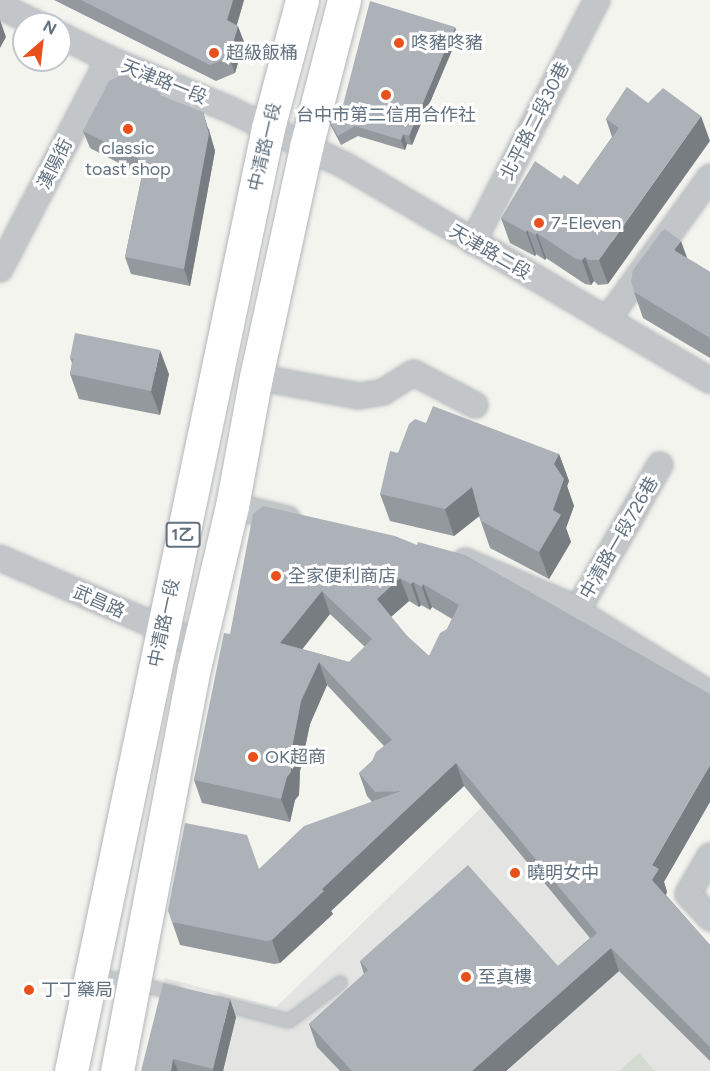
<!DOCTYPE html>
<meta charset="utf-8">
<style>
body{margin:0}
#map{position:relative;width:710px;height:1071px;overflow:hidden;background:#f4f4ef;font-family:Figtree,"Noto Sans TC",sans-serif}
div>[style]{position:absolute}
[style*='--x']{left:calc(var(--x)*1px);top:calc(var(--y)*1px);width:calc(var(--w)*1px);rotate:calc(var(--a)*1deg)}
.built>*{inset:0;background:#e4e5e3}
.green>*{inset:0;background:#d4dbd0}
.roads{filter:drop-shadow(0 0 2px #b3b7bb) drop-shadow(0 0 2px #b3b7bb)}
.service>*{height:12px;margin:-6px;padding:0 6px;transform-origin:6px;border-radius:6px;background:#c3c6c9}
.minor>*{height:24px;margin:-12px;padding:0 12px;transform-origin:12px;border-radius:12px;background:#c3c6c9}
.primary>*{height:33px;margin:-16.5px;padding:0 16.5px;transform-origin:16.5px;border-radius:16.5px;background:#fff}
.wall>*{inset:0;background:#94999e}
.shaded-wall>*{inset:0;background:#787d81}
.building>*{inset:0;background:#acb2b8}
.dots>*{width:16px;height:16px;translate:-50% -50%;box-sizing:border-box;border:3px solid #fff;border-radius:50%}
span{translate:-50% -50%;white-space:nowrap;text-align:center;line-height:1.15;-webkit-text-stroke:6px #fff;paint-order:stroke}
.shield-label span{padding:2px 4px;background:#fff;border:2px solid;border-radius:4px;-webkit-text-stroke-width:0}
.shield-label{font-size:16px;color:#627281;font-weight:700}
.poi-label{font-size:18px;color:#627281}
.left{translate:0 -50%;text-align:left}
.street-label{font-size:18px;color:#627281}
.north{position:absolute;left:12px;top:12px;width:60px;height:60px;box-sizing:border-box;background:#fff;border:2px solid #c0c7cd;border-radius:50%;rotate:28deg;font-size:16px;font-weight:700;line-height:24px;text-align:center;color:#627281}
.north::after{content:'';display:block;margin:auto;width:21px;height:27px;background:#e8511b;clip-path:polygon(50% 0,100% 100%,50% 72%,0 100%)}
</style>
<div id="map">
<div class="built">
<i style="clip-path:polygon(521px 769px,710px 977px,710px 1071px,147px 1071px,165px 978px,276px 1007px)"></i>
</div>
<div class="green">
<i style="clip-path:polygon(639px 1053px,655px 1071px,619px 1071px)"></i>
</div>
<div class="roads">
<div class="service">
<i style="--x:93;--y:974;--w:85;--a:12.9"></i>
<i style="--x:219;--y:1003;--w:72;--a:14.4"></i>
<i style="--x:289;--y:1021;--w:64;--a:-36.7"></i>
</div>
<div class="minor">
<i style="--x:0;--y:6;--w:41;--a:25.9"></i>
<i style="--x:60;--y:35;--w:55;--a:26.1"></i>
<i style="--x:109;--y:59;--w:132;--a:22.7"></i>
<i style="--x:231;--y:110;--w:128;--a:26"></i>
<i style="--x:346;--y:166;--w:422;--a:30.5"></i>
<i style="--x:473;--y:242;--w:272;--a:-62.9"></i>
<i style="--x:0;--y:269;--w:237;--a:-62.6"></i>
<i style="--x:607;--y:320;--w:176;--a:-54.2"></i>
<i style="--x:256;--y:377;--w:105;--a:10.5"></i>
<i style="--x:359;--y:396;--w:24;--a:-9"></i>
<i style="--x:383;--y:392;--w:36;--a:-32"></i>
<i style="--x:414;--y:373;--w:69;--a:27.7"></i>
<i style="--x:232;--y:506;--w:57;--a:13.1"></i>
<i style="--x:0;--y:558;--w:218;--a:23.5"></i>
<i style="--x:465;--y:561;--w:108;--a:23"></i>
<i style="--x:564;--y:603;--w:172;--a:31.9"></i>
<i style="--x:577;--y:611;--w:168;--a:-60.4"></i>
<i style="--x:710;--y:856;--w:44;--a:120.1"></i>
<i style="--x:688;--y:894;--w:33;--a:47"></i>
</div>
<div class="primary">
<i style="--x:71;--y:1071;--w:963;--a:-78.2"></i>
<i style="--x:268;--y:128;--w:132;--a:-75.1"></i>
<i style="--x:117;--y:1071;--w:410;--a:-79.2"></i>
<i style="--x:194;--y:668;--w:166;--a:-76.8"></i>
<i style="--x:232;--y:506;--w:131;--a:-79.5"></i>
<i style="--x:256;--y:377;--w:235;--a:-77.7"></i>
<i style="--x:306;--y:147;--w:152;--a:-75.5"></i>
</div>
</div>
<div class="wall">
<i style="clip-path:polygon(54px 0,244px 0,237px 25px,244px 42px,235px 73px,216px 81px)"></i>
<i style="clip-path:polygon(458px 36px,412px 145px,407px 144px,405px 150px,358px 136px,341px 145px,331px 126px,327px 117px,343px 105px)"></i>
<i style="clip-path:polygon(627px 87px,608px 284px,598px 285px,594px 281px,591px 285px,585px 284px,546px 258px,545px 260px,536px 254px,535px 256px,510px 243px,501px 218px,561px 179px,578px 185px,612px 137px,606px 119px)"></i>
<i style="clip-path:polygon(163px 96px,209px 129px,215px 151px,190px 286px,131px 274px,125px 257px,142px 175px,90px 148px,83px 131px)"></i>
<i style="clip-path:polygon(687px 258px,710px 272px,710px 358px,643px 318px,634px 292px)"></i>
<i style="clip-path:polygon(70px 358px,169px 374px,160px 415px,79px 399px,70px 374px,72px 363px)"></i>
<i style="clip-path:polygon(426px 423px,559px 454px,569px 481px,567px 486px,574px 506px,566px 528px,571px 542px,549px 579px,490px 548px,479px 516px,454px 536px,390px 521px,380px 494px,398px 453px)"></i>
<i style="clip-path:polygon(evenodd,417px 545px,664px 882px,667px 892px,666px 895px,710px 945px,710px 1061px,619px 971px,506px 1071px,340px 1071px,317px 1047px,309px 1024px,364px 974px,360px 961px,558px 966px,590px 938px,464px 786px,331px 911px,333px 914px,280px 963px,274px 964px,180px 945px,168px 910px,259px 869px,372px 802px,367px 796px,359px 773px,372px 761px,384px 746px,327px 685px,310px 724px,300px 771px,299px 795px,295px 800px,290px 822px,202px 803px,194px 780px,230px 634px,417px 545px,409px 601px,419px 607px,421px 605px,430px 610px,432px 607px,452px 619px,447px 629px,429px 656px,407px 636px,391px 617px,409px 601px,417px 545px,330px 614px,365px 647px,349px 662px,302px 649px,330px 614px)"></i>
<i style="clip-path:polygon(236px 1017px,223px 1071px,141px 1071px)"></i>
</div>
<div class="shaded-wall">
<i style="clip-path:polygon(233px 0,244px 0,233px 37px,227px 20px)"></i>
<i style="clip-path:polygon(0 20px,6px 37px,0 48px)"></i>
<i style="clip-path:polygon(238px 26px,244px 42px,235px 73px,229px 57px)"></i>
<i style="clip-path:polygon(455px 27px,458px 36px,412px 145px,409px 136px)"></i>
<i style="clip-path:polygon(203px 112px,215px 151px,190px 286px,184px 269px)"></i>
<i style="clip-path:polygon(701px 116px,710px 141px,608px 284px,599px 260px)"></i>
<i style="clip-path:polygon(403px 134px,407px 144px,405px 150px,401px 140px)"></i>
<i style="clip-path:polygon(527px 230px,536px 254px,535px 256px,526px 232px)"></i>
<i style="clip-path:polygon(537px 233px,546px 258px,545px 260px,536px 235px)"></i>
<i style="clip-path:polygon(681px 241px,690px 266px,674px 250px)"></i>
<i style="clip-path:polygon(585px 257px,594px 281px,591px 285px,582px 260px)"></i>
<i style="clip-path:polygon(160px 350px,169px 374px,160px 415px,151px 391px)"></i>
<i style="clip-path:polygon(559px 454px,569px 481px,567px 486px,574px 506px,566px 528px,571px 542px,549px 579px,539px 552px,553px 510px,554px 464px)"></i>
<i style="clip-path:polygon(472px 487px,482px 514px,454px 536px,445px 509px)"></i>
<i style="clip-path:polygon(400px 578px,409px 601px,385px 622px,377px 599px)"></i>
<i style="clip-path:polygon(413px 582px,421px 605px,419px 607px,411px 584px)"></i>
<i style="clip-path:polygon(423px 584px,432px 607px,430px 610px,422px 587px)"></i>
<i style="clip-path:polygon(322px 591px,330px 614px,289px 666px,280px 643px)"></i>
<i style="clip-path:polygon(319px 662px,327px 685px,310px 724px,300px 771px,299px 795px,295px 800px,290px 822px,281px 799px,301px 701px)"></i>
<i style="clip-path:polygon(456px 763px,464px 786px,331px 911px,333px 914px,280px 963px,272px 940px,322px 889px)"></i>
<i style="clip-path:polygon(710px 765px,710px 802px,664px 882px,667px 892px,661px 903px,652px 880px,652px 865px)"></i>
<i style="clip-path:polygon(611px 948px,619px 971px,506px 1071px,472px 1071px)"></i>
<i style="clip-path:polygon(230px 999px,236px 1017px,223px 1071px,213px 1071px,213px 1069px)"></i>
<i style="clip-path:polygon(173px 1059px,178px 1071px,171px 1071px)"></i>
</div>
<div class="building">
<i style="clip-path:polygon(81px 0,233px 0,227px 20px,238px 26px,229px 57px,210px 65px)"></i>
<i style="clip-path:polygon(370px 1px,455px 27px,409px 136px,403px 134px,401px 140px,355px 126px,338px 136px,327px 117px,328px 113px,343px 105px)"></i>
<i style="clip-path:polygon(123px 74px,161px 93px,160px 95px,203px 112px,209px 134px,184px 269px,125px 257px,145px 162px,83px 131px,109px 81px)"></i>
<i style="clip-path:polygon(627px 87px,648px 103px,663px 88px,701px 116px,599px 260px,589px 260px,585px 257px,582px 260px,576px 259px,537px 233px,536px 235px,527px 230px,526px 232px,501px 218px,535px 161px,561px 179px,564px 175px,578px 185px,619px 128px,606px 119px)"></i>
<i style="clip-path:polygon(665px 229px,681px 241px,674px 250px,710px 272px,710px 338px,634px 292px,631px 281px,633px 270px,661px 232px)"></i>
<i style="clip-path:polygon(75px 333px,160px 350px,151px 391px,70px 374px,73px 359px,70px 358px)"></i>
<i style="clip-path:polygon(433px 406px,559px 454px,554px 464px,564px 479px,553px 510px,561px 515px,539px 552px,481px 521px,472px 487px,445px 509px,380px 494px,390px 451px,398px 453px,409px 424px,415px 419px,426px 423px)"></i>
<i style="clip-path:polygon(evenodd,263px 506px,395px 536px,417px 545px,418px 542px,465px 555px,710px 694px,710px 765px,652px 865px,659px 869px,652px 880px,710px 945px,710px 1047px,611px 948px,472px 1071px,352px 1071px,309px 1024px,368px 970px,360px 961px,468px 865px,558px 966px,597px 933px,456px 763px,322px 889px,324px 891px,272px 940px,266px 941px,172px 922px,168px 910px,185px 823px,247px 835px,259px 869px,304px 826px,401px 791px,375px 792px,359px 773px,372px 761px,376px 752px,392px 740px,319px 662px,301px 701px,292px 748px,291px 772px,287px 777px,281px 799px,194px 780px,224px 633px,230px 634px,253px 514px,263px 506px,400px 578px,411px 584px,413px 582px,422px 587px,423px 584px,459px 605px,447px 629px,440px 633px,429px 656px,407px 636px,377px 599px,400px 578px,263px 506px,322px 591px,372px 639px,349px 662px,280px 643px,322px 591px)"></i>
<i style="clip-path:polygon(163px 983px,230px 999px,213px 1069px,173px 1059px,171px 1071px,141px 1071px)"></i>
</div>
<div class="dots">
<i style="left:399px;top:43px;background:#e8511b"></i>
<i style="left:214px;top:53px;background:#e8511b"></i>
<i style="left:386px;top:95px;background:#e8511b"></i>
<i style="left:128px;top:129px;background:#e8511b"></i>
<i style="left:539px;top:223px;background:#e8511b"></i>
<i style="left:276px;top:576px;background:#e8511b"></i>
<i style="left:253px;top:757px;background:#e8511b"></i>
<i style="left:515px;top:873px;background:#e8511b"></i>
<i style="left:466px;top:977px;background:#e8511b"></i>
<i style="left:29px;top:990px;background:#e8511b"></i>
</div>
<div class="shield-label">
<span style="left:183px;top:535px">1乙</span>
</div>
<div class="poi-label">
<span class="left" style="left:411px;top:43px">咚豬咚豬</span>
<span class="left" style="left:226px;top:53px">超級飯桶</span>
<span style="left:386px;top:115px">台中市第二信用合作社</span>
<span style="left:128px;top:159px">classic<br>toast shop</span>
<span class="left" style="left:551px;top:223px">7-Eleven</span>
<span class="left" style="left:288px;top:576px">全家便利商店</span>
<span class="left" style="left:265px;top:757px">OK超商</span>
<span class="left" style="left:527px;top:873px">曉明女中</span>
<span class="left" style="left:478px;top:977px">至真樓</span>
<span class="left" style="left:41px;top:990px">丁丁藥局</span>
</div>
<div class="street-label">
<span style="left:164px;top:82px;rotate:22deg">天津路一段</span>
<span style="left:535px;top:121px;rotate:-63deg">北平路二段30巷</span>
<span style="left:265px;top:147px;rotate:-77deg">中清路一段</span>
<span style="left:55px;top:164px;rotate:-63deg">漢陽街</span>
<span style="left:490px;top:252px;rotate:30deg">天津路二段</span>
<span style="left:619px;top:538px;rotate:-60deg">中清路一段726巷</span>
<span style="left:99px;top:602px;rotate:24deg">武昌路</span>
<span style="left:164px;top:623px;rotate:-78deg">中清路一段</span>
</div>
<div class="north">N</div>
</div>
